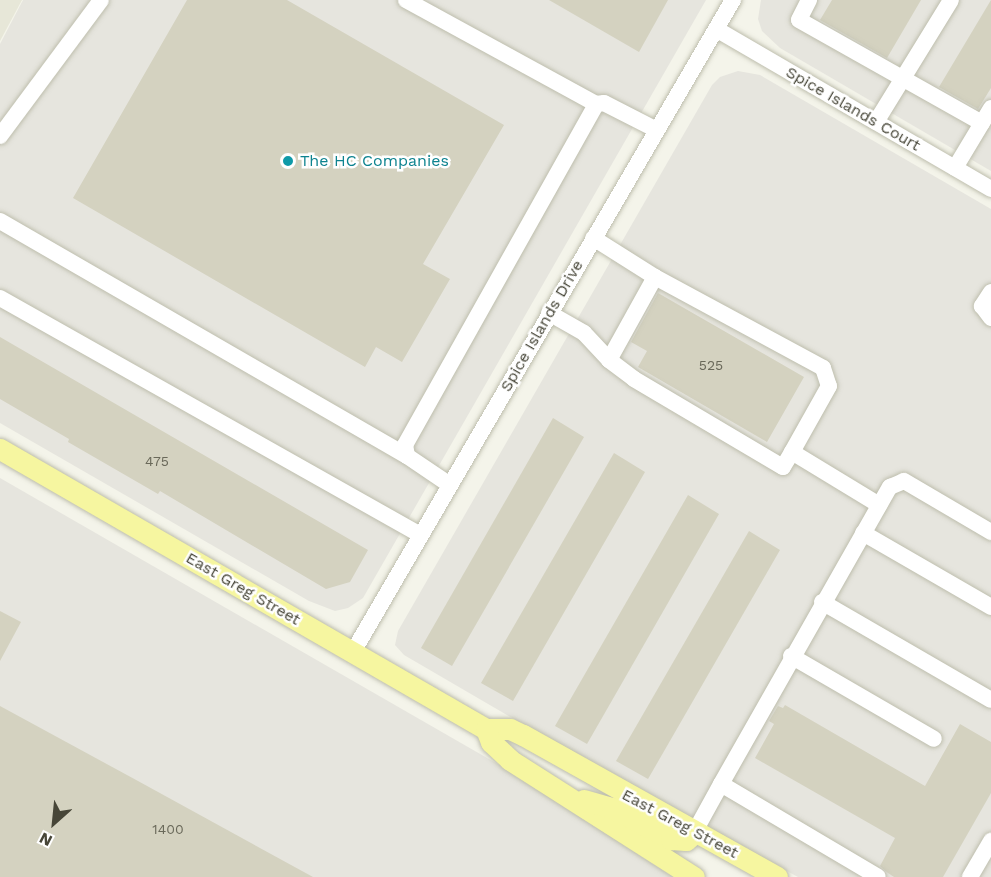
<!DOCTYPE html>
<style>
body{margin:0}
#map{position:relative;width:991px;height:877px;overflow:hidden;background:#f4f4ea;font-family:"Work Sans",sans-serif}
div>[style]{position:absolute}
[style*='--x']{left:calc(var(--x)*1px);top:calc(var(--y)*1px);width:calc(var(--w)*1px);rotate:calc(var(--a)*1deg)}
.residential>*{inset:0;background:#e7e7d8}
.industrial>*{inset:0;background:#e6e5de}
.building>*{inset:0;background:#d4d2c0}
.roads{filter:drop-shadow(0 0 2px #bebead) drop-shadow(0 0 2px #bebead)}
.minor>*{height:16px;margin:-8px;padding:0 8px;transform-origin:8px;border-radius:8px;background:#fff}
.major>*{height:21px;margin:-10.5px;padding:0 10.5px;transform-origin:10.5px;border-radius:10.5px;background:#f6f6a0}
.dots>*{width:16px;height:16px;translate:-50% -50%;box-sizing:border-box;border:3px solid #fff;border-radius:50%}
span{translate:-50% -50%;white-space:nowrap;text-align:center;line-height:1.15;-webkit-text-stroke:5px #fff;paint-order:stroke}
.number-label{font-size:14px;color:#6a695a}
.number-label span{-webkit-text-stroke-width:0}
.street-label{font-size:16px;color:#474638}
.culture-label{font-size:16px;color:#0d838f}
.left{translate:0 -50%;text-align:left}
.north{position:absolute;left:24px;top:793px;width:60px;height:60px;-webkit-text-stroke:4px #fff;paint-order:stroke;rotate:207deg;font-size:16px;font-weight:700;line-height:24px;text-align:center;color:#474638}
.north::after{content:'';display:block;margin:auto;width:21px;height:27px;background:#474638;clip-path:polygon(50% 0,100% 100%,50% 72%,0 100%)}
</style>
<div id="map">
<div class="residential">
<i style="clip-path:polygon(0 0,22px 0,0 41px)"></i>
</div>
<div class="industrial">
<i style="clip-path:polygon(23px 0,706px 0,363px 598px,348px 608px,335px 611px,309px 601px,0 423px,0 44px)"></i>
<i style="clip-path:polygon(761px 0,991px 0,991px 171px,780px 48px,762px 31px,758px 19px)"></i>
<i style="clip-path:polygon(738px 71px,760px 75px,991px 209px,991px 877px,798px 877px,631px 787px,404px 655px,395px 645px,398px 631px,712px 85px,720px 77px)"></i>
<i style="clip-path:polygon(0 478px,508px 770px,673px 877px,0 877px)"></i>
</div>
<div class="building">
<i style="clip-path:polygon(187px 0,287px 0,504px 125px,423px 264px,450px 279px,402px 362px,376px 347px,365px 367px,73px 198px)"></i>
<i style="clip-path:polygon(549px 0,668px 0,639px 52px)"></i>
<i style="clip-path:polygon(832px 0,921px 0,887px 58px,820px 20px)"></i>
<i style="clip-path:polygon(991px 0,991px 88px,978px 109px,939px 87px)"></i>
<i style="clip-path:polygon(658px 293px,804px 377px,767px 442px,638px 367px,647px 351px,631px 342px)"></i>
<i style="clip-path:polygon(0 337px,368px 550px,350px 582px,326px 589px,160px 491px,158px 494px,68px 442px,69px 439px,0 399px)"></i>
<i style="clip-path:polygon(553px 418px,584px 437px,452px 666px,421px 648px)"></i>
<i style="clip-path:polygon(614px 453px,645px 472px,513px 701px,481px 683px)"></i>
<i style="clip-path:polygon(688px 495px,719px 514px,587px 744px,555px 726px)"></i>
<i style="clip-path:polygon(749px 531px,780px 550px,648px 779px,616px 761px)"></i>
<i style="clip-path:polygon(0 611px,21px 622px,0 661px)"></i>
<i style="clip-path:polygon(785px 705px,925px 786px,960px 724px,991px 742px,991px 793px,943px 877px,894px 877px,888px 873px,880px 866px,895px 838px,755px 758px,774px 724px,769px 721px,778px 706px,783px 708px)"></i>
<i style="clip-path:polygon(0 706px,138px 781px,313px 877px,0 877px)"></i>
</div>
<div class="roads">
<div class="minor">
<i style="--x:406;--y:0;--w:217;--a:28.7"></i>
<i style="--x:809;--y:0;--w:22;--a:117"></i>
<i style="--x:799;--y:20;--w:210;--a:29.4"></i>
<i style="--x:716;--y:29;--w:318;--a:30.2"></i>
<i style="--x:876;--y:122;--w:143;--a:-58.4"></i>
<i style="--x:0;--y:136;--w:169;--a:-53.4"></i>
<i style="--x:955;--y:168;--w:70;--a:-59"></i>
<i style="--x:0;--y:221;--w:470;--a:30"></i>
<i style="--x:655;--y:277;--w:191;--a:28.4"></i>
<i style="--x:823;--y:368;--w:19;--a:72"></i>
<i style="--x:829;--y:386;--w:76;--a:119.3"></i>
<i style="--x:991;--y:292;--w:17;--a:123"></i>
<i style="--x:982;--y:306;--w:15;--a:53"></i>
<i style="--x:0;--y:298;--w:482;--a:29.4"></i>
<i style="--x:549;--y:313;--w:40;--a:29.7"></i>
<i style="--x:584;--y:333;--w:37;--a:47"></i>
<i style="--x:609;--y:360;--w:95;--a:-61"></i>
<i style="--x:655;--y:277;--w:73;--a:-147.8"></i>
<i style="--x:609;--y:360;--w:31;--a:37"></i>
<i style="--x:634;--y:379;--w:173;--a:30.6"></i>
<i style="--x:783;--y:467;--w:17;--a:-59"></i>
<i style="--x:792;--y:452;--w:102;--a:31.3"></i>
<i style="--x:450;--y:485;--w:52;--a:-146"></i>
<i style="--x:407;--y:456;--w:11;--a:-100"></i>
<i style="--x:405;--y:445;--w:391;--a:-60.7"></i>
<i style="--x:596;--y:104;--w:8;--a:-7"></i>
<i style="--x:604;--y:103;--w:59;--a:27"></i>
<i style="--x:863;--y:533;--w:148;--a:30"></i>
<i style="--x:822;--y:602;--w:195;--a:30.1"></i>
<i style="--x:353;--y:652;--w:755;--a:-59.77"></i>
<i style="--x:791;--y:656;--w:165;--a:30.1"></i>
<i style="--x:721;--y:784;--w:342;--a:-60.4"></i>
<i style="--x:890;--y:487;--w:15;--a:-23"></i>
<i style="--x:904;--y:481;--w:101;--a:30.4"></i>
<i style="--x:694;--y:833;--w:56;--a:-61.1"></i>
<i style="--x:721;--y:784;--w:182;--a:30.6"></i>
<i style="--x:970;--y:877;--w:42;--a:-59.7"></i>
</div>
<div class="major">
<i style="--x:0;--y:449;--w:561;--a:29.95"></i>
<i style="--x:486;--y:729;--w:24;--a:0"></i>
<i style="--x:510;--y:729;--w:14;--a:25"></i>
<i style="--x:523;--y:735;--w:291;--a:29.2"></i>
<i style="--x:486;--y:729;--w:14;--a:69"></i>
<i style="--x:491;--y:742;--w:26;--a:43"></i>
<i style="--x:510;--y:760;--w:218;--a:32.5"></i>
<i style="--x:584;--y:800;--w:29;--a:16"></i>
<i style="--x:612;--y:808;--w:67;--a:27.7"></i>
<i style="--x:671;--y:839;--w:15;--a:4"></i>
<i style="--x:686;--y:840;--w:11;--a:-41"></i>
</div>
</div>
<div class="dots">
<i style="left:288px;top:161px;background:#0f9aa8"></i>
</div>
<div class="number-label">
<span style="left:711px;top:365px">525</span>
<span style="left:157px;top:461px">475</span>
<span style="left:168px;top:829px">1400</span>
</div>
<div class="street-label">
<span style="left:853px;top:109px;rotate:30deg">Spice Islands Court</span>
<span style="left:542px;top:326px;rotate:-60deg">Spice Islands Drive</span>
<span style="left:243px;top:589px;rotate:30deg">East Greg Street</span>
<span style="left:680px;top:824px;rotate:28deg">East Greg Street</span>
</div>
<div class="culture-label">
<span class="left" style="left:300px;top:161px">The HC Companies</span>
</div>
<div class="north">N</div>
</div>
